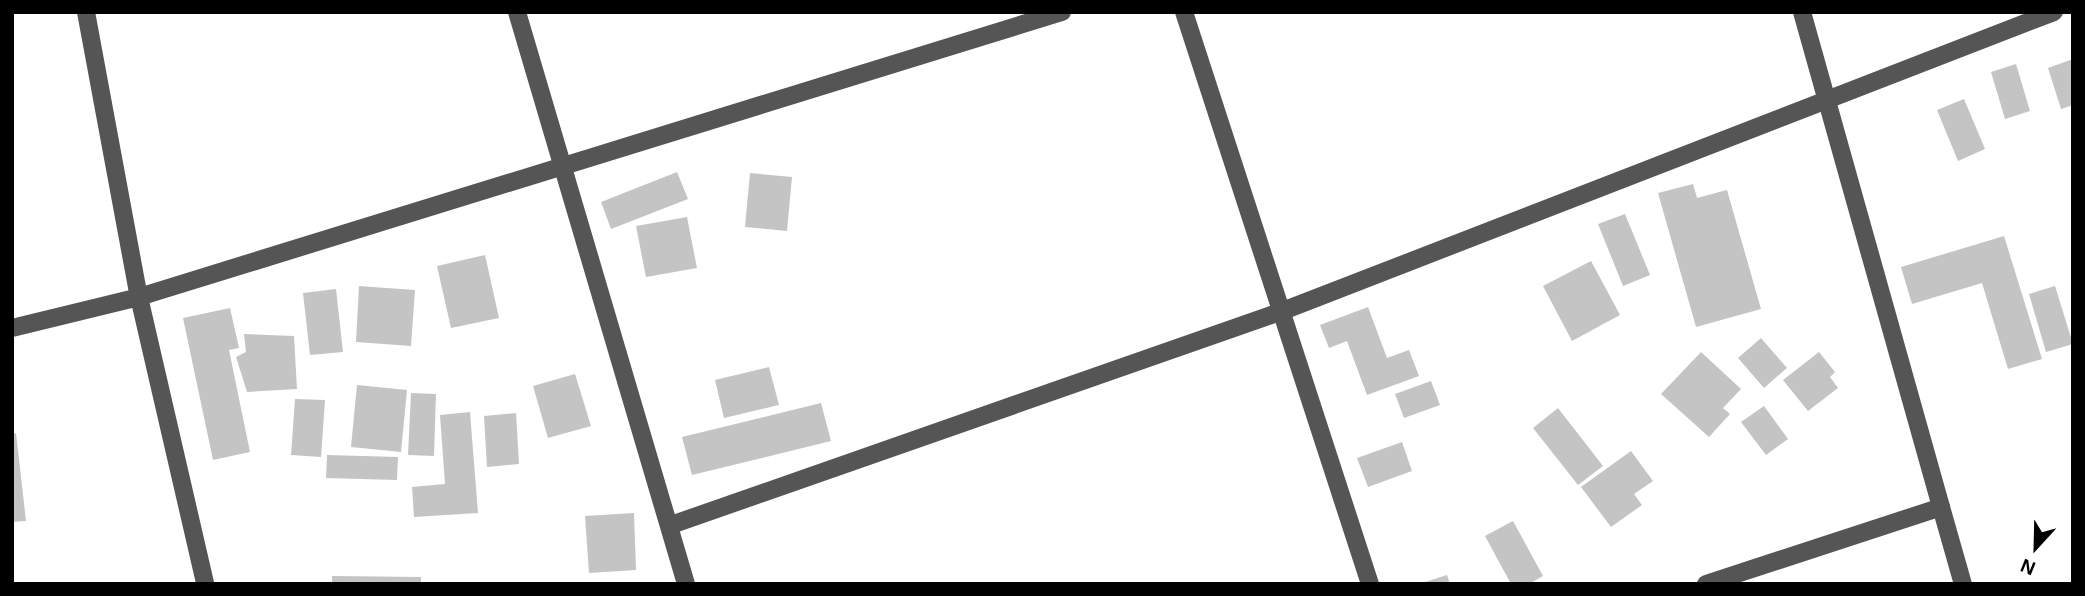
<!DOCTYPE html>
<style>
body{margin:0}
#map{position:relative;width:2085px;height:596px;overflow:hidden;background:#fff;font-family:Arial,sans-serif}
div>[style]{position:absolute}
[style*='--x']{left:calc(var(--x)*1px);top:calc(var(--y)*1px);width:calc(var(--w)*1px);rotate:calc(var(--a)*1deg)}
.building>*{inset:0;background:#c4c4c4}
.minor>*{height:18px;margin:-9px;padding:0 9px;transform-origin:9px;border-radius:9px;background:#555}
span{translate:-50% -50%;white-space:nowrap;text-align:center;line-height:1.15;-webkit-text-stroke:5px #fff;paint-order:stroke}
.frame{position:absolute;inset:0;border:14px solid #000;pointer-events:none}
.north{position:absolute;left:2001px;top:512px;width:70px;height:70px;-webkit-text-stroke:5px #fff;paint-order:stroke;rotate:202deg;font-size:19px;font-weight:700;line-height:28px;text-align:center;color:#000}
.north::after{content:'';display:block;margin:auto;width:24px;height:32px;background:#000;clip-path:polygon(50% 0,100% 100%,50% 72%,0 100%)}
</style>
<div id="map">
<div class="building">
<i style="clip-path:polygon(2073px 59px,2073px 105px,2061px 109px,2048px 68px)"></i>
<i style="clip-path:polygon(2016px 64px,2030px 111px,2005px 119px,1991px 72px)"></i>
<i style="clip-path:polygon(1964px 99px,1985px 149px,1958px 161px,1937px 110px)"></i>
<i style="clip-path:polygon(677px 172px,688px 199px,611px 229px,601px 202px)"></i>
<i style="clip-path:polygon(750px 173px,792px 177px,787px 231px,745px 227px)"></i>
<i style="clip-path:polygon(1693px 184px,1697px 198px,1727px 190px,1761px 309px,1696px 327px,1658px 193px)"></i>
<i style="clip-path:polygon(1625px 214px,1650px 275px,1623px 286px,1598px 224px)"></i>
<i style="clip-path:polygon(687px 217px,697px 268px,646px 277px,636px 226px)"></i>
<i style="clip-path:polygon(2004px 236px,2042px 359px,2008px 369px,1982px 283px,1912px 304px,1901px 267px)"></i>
<i style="clip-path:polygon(485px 255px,499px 318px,451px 328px,437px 266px)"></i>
<i style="clip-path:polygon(1591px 261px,1620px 315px,1572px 341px,1543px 286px)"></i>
<i style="clip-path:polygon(359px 286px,415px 290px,411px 346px,356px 342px)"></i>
<i style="clip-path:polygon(2055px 286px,2073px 344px,2046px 352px,2029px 294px)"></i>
<i style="clip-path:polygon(336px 289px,343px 352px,310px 355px,303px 293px)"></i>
<i style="clip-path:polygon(1368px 307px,1387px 358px,1409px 350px,1419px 376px,1367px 395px,1347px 341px,1329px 348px,1320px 325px)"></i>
<i style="clip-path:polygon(230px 308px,239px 348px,229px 350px,250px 452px,213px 460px,183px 318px)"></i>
<i style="clip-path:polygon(244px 334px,294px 336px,297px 389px,247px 392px,236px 357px,246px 352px)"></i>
<i style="clip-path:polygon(1761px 338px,1787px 368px,1764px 388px,1738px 358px)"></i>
<i style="clip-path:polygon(1701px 352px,1741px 389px,1723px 408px,1730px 414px,1709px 437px,1661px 394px)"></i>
<i style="clip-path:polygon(1819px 352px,1835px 372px,1830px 377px,1838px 388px,1808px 411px,1783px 380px)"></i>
<i style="clip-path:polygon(769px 367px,779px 405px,724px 418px,715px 380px)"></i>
<i style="clip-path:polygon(575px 374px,591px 426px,548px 438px,533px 386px)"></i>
<i style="clip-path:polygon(1431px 381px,1440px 405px,1404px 418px,1395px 394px)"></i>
<i style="clip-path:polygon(357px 385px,407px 390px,401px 452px,351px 447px)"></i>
<i style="clip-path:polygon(411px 393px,436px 394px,434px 456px,408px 455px)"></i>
<i style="clip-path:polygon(295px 399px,325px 400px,321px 457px,291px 455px)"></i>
<i style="clip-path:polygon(821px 403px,831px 441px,692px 475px,682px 437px)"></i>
<i style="clip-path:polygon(1764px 406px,1788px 439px,1766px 455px,1741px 422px)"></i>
<i style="clip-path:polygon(1558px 408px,1603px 466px,1578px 485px,1533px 428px)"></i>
<i style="clip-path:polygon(470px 412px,478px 513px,414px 517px,412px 487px,445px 484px,440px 415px)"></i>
<i style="clip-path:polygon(516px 413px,519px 464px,487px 467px,484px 416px)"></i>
<i style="clip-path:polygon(16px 433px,26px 521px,12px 522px,12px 434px)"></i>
<i style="clip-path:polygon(1402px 442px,1412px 471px,1368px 487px,1357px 458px)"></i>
<i style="clip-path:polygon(1631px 451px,1653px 481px,1634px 494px,1642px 505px,1611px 527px,1581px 487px)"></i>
<i style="clip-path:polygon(327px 455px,398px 457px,397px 480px,326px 478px)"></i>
<i style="clip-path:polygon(634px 513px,636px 570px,589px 573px,585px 516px)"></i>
<i style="clip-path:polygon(1513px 521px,1543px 576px,1529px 584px,1511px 584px,1485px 536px)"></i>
<i style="clip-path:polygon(1447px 575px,1450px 584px,1422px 584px,1422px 583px)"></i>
<i style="clip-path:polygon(332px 576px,421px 577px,421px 584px,332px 584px)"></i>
</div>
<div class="minor">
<i style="--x:86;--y:12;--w:290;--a:79.5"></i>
<i style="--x:139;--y:297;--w:294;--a:77"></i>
<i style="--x:517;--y:12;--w:596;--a:73.54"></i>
<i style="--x:1184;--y:12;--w:601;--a:71.99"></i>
<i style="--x:1802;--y:12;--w:514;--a:74.31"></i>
<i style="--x:12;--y:328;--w:131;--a:-13.7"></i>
<i style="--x:139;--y:297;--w:966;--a:-17.16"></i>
<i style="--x:671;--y:525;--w:645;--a:-19.28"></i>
<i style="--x:1280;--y:312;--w:830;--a:-21.19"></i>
<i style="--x:1706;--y:584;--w:247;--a:-18.1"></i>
<i style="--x:1941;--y:507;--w:80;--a:74.1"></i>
</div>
<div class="frame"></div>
<div class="north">N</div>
</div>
